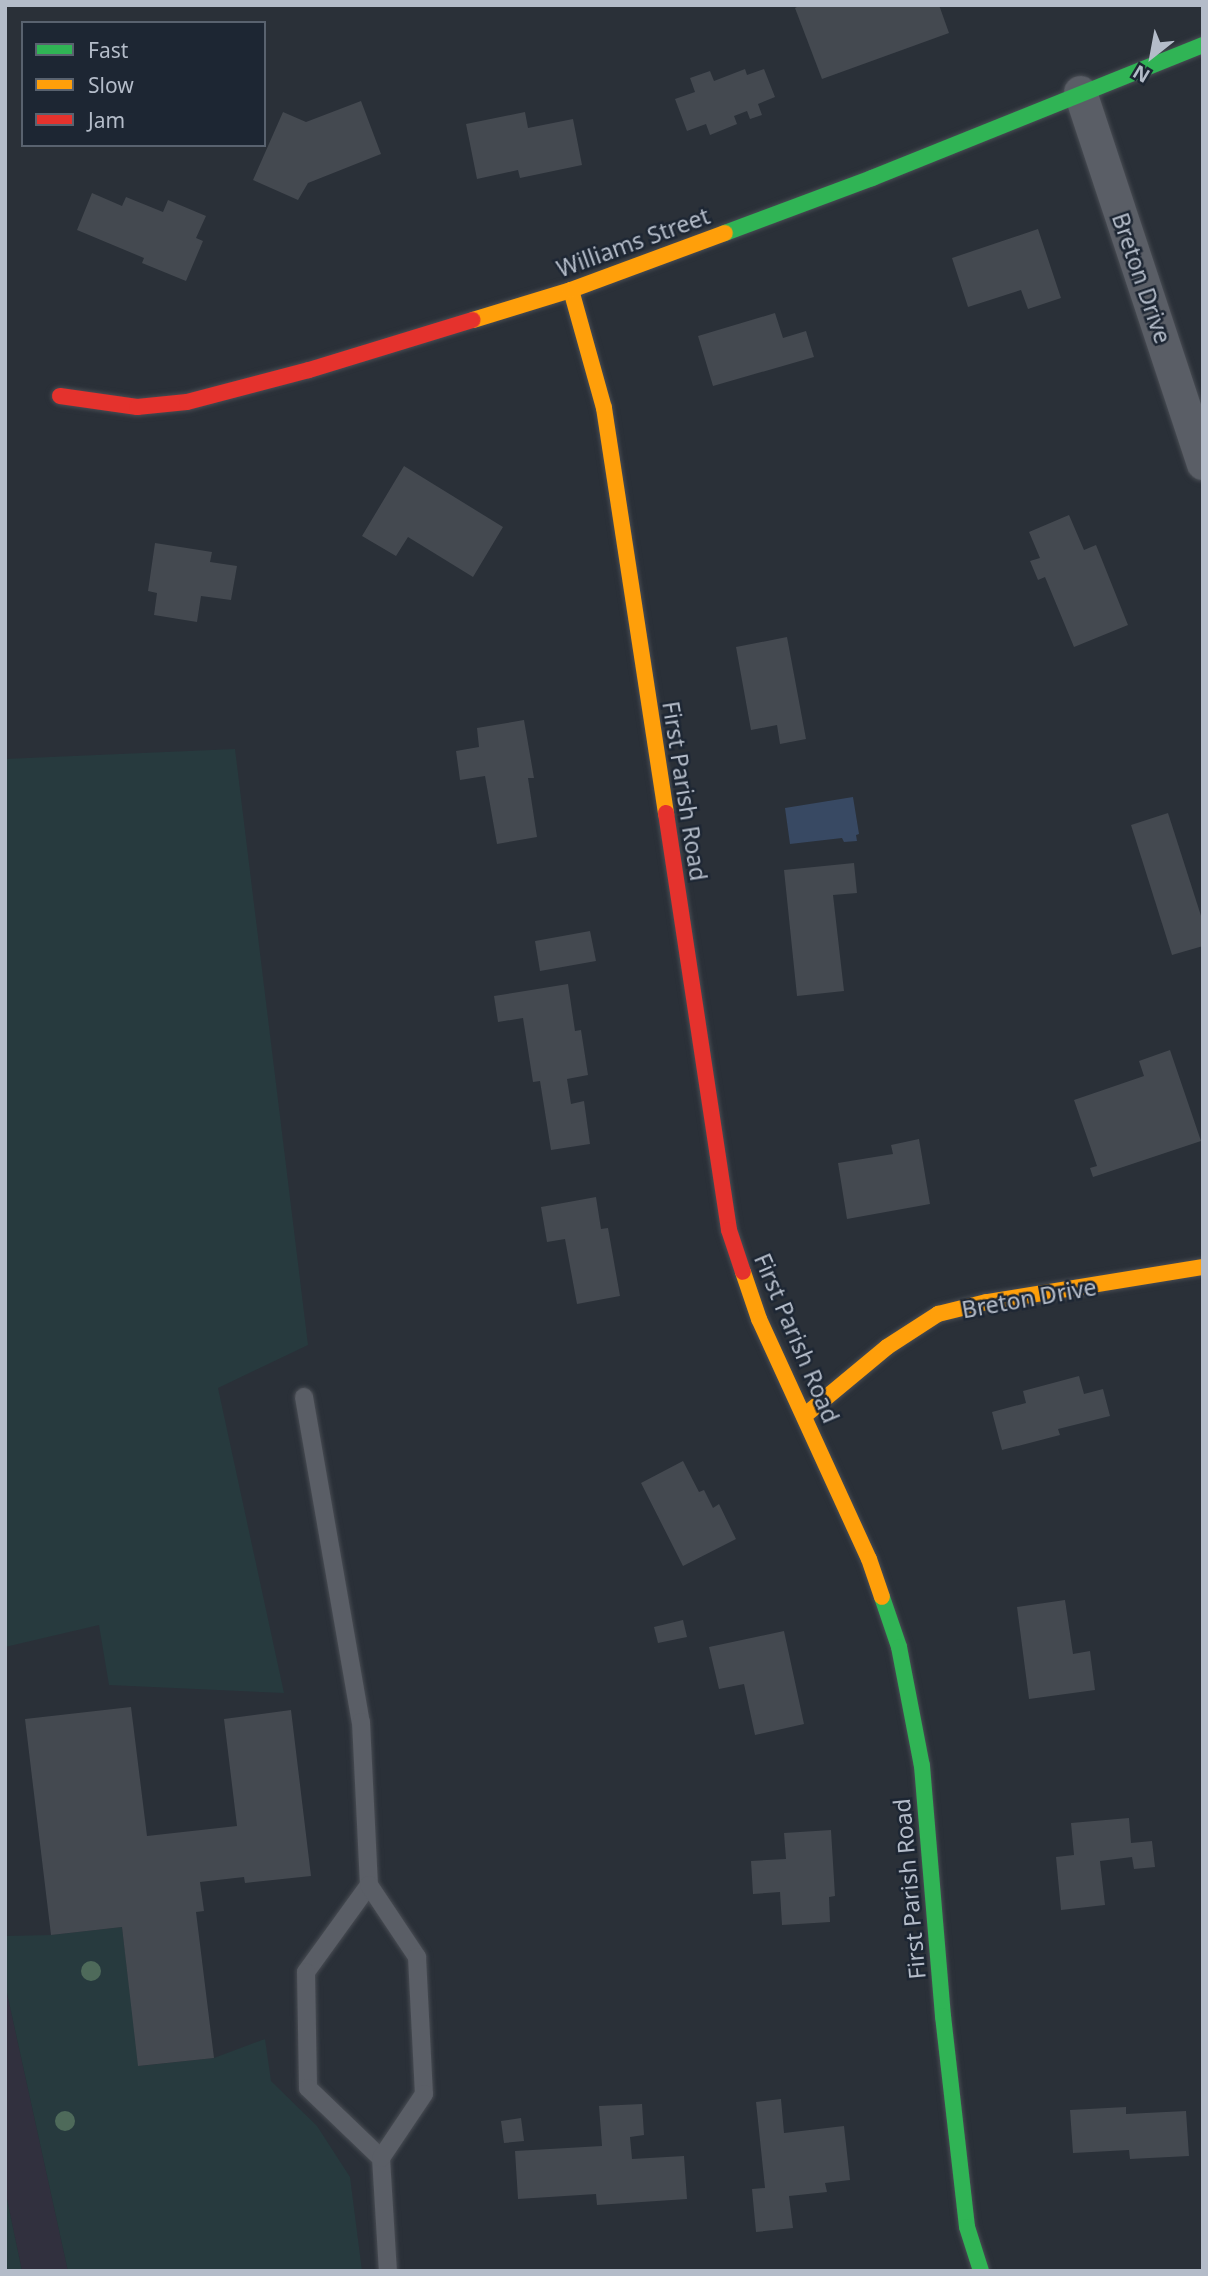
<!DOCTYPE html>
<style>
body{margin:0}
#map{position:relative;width:1208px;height:2276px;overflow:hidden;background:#2a3038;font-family:"Noto Sans",sans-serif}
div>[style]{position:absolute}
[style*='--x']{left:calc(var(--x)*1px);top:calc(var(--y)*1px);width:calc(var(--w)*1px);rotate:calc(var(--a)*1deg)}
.medical>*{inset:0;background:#31303e}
.green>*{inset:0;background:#273a3e}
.water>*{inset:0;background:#384963}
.building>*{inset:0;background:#444950}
.roads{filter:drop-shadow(0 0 2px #484c53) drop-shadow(0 0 2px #484c53)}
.lane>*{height:18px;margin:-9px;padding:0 9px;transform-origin:9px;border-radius:9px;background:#5a5e66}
.street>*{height:33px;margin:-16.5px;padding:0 16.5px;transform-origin:16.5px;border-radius:16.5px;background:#5a5e66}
.fast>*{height:16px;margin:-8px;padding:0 8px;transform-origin:8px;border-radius:8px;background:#30b455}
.slow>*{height:16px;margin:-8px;padding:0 8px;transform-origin:8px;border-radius:8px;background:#ff9f0a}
.jam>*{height:16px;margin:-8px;padding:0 8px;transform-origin:8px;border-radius:8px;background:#e5322d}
.trees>*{width:20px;height:20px;margin:-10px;border-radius:50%;background:#4e6a5a}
span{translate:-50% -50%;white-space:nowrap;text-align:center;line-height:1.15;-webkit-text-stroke:5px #1d2633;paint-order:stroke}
.street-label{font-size:23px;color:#b4bcc9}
.frame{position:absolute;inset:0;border:7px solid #b4bcc9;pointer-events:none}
.legend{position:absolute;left:21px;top:21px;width:245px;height:126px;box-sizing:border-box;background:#1d2633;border:2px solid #59626f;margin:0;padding:9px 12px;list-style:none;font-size:21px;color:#b4bcc9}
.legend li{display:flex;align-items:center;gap:14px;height:35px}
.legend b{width:35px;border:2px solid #59626f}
.north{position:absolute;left:1117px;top:21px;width:70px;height:70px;-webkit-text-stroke:5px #1d2633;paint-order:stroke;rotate:211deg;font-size:19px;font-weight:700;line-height:28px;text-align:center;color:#b4bcc9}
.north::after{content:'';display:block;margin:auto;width:24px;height:32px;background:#b4bcc9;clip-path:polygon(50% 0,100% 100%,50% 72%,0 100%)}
</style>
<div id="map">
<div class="medical">
<i style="clip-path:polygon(5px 1984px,68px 2271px,22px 2271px,5px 2190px)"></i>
</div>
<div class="green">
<i style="clip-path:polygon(235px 749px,308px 1345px,218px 1388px,284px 1693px,109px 1685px,99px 1625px,5px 1647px,5px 759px)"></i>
<i style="clip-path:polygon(122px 1927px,139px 2066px,214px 2058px,265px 2039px,271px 2081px,317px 2126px,350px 2177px,362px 2271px,68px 2271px,5px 1984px,5px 1936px,51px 1935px)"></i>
<i style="clip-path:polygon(5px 2190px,22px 2271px,5px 2271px)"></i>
</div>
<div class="water">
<i style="clip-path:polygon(853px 797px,859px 834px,856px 835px,857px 841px,844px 842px,842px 838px,790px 844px,785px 808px)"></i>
</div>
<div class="building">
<i style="clip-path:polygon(801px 5px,939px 5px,949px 33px,822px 79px,795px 8px)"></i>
<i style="clip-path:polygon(745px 69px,747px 75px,764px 69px,775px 97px,758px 104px,762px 115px,750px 119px,747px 111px,734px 116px,737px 124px,710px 135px,706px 124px,687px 131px,675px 99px,695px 92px,690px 78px,710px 71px,714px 81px)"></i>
<i style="clip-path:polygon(361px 101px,381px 154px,308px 183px,298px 200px,253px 180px,283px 112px,306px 122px)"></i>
<i style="clip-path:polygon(525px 112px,528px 128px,573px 119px,582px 165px,520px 178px,518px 170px,477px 179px,466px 124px)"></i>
<i style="clip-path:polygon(92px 193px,122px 206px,126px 197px,163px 212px,168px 200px,206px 216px,196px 238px,203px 241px,186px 281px,142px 263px,144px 258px,77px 230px)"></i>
<i style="clip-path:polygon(1038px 229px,1061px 298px,1028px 309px,1021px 290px,968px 307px,952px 258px)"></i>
<i style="clip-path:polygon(775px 313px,783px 338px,806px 331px,814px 357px,713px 386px,698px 336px)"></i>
<i style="clip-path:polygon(404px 466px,503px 527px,473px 577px,408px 537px,396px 556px,362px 536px)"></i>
<i style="clip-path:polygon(1069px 515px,1084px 550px,1096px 545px,1128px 625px,1074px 647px,1045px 577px,1038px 580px,1030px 561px,1040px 558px,1029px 532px)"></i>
<i style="clip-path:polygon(155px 543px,212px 552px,210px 562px,237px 566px,231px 600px,201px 596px,197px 622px,154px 615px,157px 593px,148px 591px)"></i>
<i style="clip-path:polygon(787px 637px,806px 739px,780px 744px,777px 725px,751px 730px,736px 647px)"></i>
<i style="clip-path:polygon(524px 720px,534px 778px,528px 778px,537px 837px,497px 844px,485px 776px,460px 780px,456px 751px,479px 747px,477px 728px)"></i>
<i style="clip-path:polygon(1168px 813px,1203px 922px,1203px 946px,1172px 955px,1131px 825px)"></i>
<i style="clip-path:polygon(854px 863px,857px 893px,833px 895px,844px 991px,797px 996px,784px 870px)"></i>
<i style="clip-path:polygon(590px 931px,596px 961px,540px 971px,535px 941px)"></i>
<i style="clip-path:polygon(568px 984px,575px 1031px,581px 1030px,588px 1075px,567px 1079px,571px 1104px,584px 1101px,590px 1144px,551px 1150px,540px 1081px,533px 1082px,523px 1018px,498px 1022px,494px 996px)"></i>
<i style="clip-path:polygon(1170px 1050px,1201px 1141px,1093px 1177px,1090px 1168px,1097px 1166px,1074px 1100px,1144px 1076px,1139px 1061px)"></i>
<i style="clip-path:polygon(919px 1139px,930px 1204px,847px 1219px,838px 1163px,893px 1154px,891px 1145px)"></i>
<i style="clip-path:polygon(596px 1197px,601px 1229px,608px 1228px,620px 1296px,577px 1304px,565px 1239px,547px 1242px,541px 1207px)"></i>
<i style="clip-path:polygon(1079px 1376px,1084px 1394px,1103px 1389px,1110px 1416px,1058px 1429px,1060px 1435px,1002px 1450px,992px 1412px,1026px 1403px,1023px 1391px)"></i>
<i style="clip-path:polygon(683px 1461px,699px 1492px,704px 1490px,713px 1508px,719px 1504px,736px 1539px,683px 1566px,641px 1483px)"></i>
<i style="clip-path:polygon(1065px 1600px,1073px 1654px,1090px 1651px,1095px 1690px,1029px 1699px,1017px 1607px)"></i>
<i style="clip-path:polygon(683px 1620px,687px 1637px,658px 1643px,654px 1627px)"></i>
<i style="clip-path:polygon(784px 1631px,804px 1724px,755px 1735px,744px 1684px,719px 1689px,709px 1647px)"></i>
<i style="clip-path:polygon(131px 1707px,147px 1836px,237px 1826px,224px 1719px,291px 1710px,311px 1876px,245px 1883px,244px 1877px,200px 1882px,204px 1911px,196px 1912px,214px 2058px,138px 2066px,122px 1927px,51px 1935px,25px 1719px)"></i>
<i style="clip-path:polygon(1129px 1818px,1131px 1843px,1152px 1841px,1155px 1867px,1134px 1869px,1132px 1857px,1100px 1861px,1105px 1905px,1061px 1910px,1056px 1857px,1074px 1855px,1071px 1823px)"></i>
<i style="clip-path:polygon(831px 1830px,835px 1896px,829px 1897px,830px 1922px,782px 1925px,780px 1892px,753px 1894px,751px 1861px,786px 1859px,784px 1833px)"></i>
<i style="clip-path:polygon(781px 2099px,784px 2133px,844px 2126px,850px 2180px,825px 2183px,827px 2192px,789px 2196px,793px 2228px,756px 2232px,752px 2189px,765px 2188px,756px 2102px)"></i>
<i style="clip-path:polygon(642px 2104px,644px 2135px,630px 2137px,632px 2159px,684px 2156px,687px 2199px,597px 2205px,596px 2194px,518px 2199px,515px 2151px,602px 2146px,599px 2106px)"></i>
<i style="clip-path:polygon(1126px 2107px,1126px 2114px,1186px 2111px,1189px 2156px,1130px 2159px,1129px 2150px,1073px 2153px,1070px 2110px)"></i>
<i style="clip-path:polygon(521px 2118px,524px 2141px,504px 2143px,501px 2121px)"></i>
</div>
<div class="roads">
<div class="lane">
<i style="--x:304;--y:1397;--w:330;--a:80.1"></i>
<i style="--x:361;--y:1722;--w:163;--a:87.2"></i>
<i style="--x:369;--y:1885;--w:107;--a:125.9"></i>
<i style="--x:306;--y:1972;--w:116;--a:89"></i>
<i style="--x:308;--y:2088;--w:101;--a:43.8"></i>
<i style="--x:381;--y:2158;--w:113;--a:86.5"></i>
<i style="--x:369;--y:1885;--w:87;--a:56.3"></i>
<i style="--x:417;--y:1957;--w:137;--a:87.1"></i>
<i style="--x:424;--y:2094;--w:77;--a:123.9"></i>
</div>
<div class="street">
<i style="--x:1080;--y:92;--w:391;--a:71.7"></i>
</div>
<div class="fast">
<i style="--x:725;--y:233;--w:157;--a:-20.5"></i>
<i style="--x:872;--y:178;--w:357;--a:-21.9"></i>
<i style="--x:882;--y:1597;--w:53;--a:71.2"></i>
<i style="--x:899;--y:1647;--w:121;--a:79.1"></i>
<i style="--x:922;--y:1766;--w:251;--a:85.2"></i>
<i style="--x:943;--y:2016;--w:212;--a:83.5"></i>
<i style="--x:967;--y:2227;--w:46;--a:72.3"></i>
</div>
<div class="slow">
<i style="--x:571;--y:290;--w:123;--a:74.4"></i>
<i style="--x:604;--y:408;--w:410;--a:81.3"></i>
<i style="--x:473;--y:320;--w:102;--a:-17"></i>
<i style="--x:571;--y:290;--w:164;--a:-20.3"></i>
<i style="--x:743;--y:1272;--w:50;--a:71.2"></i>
<i style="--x:759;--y:1319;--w:264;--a:65.4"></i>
<i style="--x:869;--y:1559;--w:40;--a:71.1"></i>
<i style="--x:804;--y:1416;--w:108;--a:-39.7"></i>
<i style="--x:887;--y:1347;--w:61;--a:-32.9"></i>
<i style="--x:938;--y:1314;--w:50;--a:-13.8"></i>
<i style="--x:987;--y:1302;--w:219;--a:-9.2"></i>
</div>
<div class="jam">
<i style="--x:60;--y:396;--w:78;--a:8.1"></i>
<i style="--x:137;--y:407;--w:50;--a:-5.7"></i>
<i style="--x:187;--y:402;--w:126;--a:-14.7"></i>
<i style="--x:309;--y:370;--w:171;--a:-17"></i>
<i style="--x:666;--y:813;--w:422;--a:81.4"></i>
<i style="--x:729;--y:1230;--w:44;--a:71.6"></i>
</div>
</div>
<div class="trees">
<i style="left:91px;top:1971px"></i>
<i style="left:65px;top:2121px"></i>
</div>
<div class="street-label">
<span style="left:633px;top:242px;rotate:-20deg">Williams Street</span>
<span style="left:1142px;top:278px;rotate:71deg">Breton Drive</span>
<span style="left:685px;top:791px;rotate:81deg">First Parish Road</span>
<span style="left:1029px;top:1298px;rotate:-10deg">Breton Drive</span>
<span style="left:797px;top:1338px;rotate:67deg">First Parish Road</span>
<span style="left:909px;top:1889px;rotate:-95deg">First Parish Road</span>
</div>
<div class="frame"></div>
<ul class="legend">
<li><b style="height:9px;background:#30b455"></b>Fast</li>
<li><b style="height:9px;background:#ff9f0a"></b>Slow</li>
<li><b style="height:9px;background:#e5322d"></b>Jam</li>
</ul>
<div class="north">N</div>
</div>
